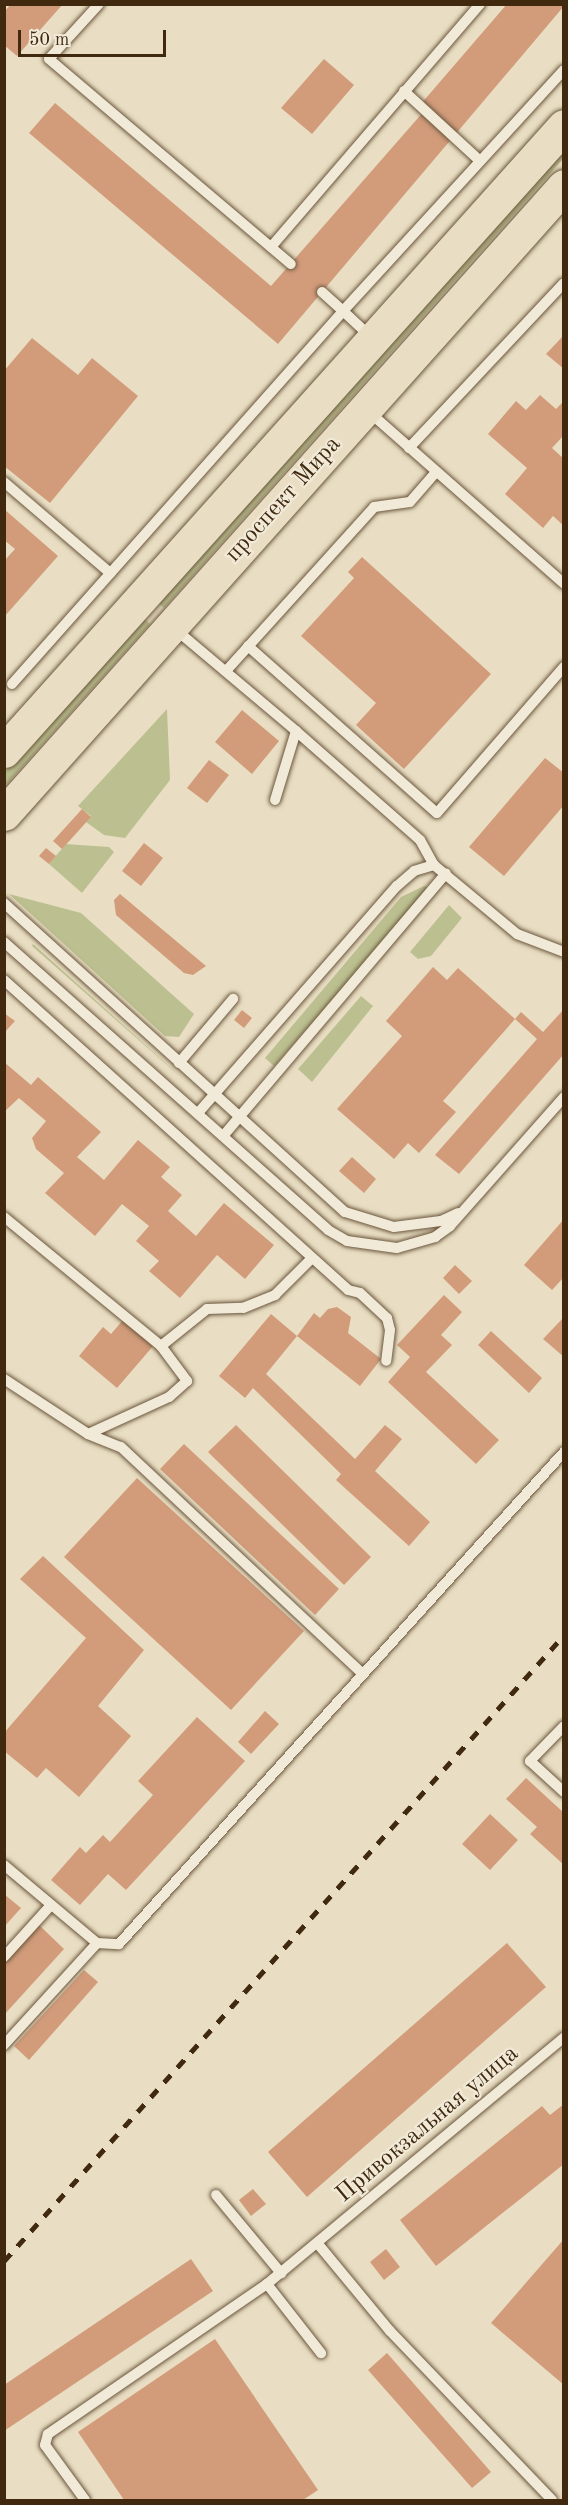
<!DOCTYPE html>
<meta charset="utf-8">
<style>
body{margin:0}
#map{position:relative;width:568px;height:2505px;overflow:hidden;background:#e9dec3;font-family:"Old Standard TT",serif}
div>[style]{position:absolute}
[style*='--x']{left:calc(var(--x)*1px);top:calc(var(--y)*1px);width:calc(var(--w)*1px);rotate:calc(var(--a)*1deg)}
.green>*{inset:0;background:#bcc090}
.building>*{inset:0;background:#d29c7b}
.roads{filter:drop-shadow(0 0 2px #6a563c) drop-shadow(0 0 2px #6a563c)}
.lane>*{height:10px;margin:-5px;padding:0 5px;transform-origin:5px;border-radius:5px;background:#f1ead8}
.primary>*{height:33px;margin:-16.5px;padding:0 16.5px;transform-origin:16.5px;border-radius:16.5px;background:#e9dec3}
.rail>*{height:4.5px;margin-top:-2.25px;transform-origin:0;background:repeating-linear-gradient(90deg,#40290f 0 10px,transparent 0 20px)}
span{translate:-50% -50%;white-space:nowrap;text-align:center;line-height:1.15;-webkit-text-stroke:4.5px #f1ead8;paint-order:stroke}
.street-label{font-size:24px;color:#40290f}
.frame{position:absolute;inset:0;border:6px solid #40290f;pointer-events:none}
.scale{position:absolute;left:18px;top:30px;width:148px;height:27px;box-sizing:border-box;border:3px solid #40290f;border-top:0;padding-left:8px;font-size:18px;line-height:21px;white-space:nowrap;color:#40290f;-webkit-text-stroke:4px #f1ead8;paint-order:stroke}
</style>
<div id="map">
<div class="green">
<i style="clip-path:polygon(563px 143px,563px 159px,164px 608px,157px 602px)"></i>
<i style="clip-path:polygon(144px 618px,150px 624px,5px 786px,5px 772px)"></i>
<i style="clip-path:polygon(167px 709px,170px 780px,125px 838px,104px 835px,86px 822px,91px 816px,78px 806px)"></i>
<i style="clip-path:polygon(66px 844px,109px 847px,114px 852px,82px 893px,49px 864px)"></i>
<i style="clip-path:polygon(424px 886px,430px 888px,274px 1066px,265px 1058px,401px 897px)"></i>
<i style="clip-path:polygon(9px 894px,81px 913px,194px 1014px,179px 1037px,165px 1036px)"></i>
<i style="clip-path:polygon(449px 905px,462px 918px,431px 956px,418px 959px,410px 952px)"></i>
<i style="clip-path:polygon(33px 944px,191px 1086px,32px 946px)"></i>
<i style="clip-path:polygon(361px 996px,373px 1006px,312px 1082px,298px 1069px)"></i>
</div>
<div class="building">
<i style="clip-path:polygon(11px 4px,63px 4px,17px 56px,4px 45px,4px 12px)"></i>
<i style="clip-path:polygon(507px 4px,564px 6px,278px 344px,29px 133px,55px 103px,271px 286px,425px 110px,420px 105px)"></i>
<i style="clip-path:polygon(324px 59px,354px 85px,312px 134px,281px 108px)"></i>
<i style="clip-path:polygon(564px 335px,564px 369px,546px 354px)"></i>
<i style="clip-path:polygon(32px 338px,78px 375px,92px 358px,138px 396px,50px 503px,4px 466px,4px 371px)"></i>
<i style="clip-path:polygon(540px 395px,556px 409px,564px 401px,564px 435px,552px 448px,564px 459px,564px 526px,553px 516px,543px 528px,505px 494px,527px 468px,488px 434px,516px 401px,526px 410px)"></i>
<i style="clip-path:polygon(4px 509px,58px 556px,4px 617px,4px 561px,15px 549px,4px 540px)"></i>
<i style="clip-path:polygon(362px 557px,491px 674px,404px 769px,356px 725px,376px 703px,301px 636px,354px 578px,348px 572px)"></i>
<i style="clip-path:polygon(242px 710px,279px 741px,252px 774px,215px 742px)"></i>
<i style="clip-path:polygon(545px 758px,564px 773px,564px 805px,504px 876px,469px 847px)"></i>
<i style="clip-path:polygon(209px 760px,229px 775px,207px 803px,187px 788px)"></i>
<i style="clip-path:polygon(82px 809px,91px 817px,62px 849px,53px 841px)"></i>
<i style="clip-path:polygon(144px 843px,163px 858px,141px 886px,122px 871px)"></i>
<i style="clip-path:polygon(46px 848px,56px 856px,49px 864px,39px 856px)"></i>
<i style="clip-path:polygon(120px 894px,206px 966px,193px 975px,184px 973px,116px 915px,114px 900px)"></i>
<i style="clip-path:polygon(433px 967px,447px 980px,458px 968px,515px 1019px,443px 1101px,456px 1112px,419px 1153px,408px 1143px,394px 1159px,337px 1109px,402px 1036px,386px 1021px)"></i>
<i style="clip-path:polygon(564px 1009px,564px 1054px,459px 1174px,435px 1155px,537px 1039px,515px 1019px,521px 1012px,543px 1032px)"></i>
<i style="clip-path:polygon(242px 1010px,252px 1018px,244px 1028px,234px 1020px)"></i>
<i style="clip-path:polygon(4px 1013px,15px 1021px,4px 1033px)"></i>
<i style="clip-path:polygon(4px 1062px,31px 1085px,38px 1077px,101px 1132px,77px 1157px,104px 1180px,138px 1140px,170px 1167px,161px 1177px,182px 1195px,168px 1211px,196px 1236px,224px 1203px,274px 1245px,245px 1279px,217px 1255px,180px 1298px,149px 1271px,159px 1261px,136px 1241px,149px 1226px,122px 1204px,95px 1236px,45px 1193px,64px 1173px,36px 1149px,32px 1138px,46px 1121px,19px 1098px,4px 1112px)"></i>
<i style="clip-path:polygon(352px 1157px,376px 1179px,364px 1193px,339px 1171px)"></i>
<i style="clip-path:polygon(564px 1219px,564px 1277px,552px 1290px,524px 1265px)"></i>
<i style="clip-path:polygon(455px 1265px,472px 1281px,459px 1294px,443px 1278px)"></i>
<i style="clip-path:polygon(444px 1295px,462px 1312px,441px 1335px,452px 1345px,426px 1372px,499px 1440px,476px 1464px,388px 1382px,410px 1357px,397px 1345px)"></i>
<i style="clip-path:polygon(337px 1307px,351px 1317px,348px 1333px,381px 1359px,360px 1386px,297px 1336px,314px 1313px,320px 1318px,328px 1309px)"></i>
<i style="clip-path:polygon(271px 1314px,297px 1336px,266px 1374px,355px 1459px,385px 1425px,402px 1439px,375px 1471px,430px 1522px,409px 1546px,336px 1480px,341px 1474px,253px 1388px,245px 1398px,219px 1376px)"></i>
<i style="clip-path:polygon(564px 1317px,564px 1357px,543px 1339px)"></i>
<i style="clip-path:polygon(123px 1320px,154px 1345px,117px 1388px,79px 1356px,103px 1327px,111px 1334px)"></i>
<i style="clip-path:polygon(491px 1331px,542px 1378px,529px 1393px,478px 1345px)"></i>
<i style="clip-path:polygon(236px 1425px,371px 1557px,344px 1585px,208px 1452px)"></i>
<i style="clip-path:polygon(184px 1444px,339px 1589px,315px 1615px,160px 1469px)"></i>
<i style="clip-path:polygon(137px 1478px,304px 1631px,231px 1710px,64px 1557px)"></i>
<i style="clip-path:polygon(43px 1556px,144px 1650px,98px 1706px,131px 1736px,79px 1797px,46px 1768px,37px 1778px,4px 1751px,4px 1733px,86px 1638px,20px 1579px)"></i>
<i style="clip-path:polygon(265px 1711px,279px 1724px,251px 1754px,238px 1742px)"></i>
<i style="clip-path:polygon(197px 1717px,245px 1761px,126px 1890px,108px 1874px,80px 1905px,51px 1880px,80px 1847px,86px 1853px,103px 1835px,110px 1842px,153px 1795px,138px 1781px)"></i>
<i style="clip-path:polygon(526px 1778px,564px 1813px,564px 1865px,530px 1834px,537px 1827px,506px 1799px)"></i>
<i style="clip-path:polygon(490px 1814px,518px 1840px,490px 1870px,462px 1844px)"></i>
<i style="clip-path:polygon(4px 1894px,21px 1908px,4px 1927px)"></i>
<i style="clip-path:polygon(38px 1924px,64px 1949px,4px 2015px,4px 1961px)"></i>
<i style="clip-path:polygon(507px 1943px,546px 1987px,307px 2197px,268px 2152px)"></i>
<i style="clip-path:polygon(84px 1970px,98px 1982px,29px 2060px,14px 2046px)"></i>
<i style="clip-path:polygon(564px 2104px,564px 2164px,436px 2266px,400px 2220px,542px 2106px,550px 2115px)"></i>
<i style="clip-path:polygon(253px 2189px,266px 2204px,251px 2216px,239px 2200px)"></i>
<i style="clip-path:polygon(564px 2239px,564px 2385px,491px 2323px)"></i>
<i style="clip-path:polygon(386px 2249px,400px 2267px,384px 2280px,370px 2262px)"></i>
<i style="clip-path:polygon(191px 2259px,213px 2291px,4px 2431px,4px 2385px)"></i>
<i style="clip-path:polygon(215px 2339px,318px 2490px,303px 2500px,124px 2500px,78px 2432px)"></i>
<i style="clip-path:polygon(387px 2353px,491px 2472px,472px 2488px,368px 2370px)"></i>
</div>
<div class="roads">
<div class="lane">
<i style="--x:99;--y:4;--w:74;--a:132.3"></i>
<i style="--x:49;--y:59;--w:317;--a:40.3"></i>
<i style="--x:404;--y:91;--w:103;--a:42.6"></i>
<i style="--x:271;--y:247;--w:321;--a:-49.3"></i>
<i style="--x:322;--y:292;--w:28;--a:42"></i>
<i style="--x:343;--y:311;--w:327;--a:-47.5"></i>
<i style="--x:368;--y:411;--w:261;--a:41.4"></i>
<i style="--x:409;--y:448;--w:226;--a:-46.8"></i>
<i style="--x:4;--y:482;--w:140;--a:40.6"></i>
<i style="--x:175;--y:629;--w:158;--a:40.1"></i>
<i style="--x:296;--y:731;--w:72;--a:106.9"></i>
<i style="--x:248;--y:646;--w:252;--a:41.5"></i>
<i style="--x:437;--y:813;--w:194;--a:-49"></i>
<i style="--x:226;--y:671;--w:221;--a:-47.9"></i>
<i style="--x:374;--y:507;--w:36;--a:-8"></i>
<i style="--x:410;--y:502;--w:40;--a:-49"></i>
<i style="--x:12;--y:684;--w:499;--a:-48.4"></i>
<i style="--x:343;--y:311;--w:38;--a:43"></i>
<i style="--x:296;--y:731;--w:165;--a:41.3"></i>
<i style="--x:420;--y:840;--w:29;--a:61"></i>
<i style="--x:434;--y:865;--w:108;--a:39.7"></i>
<i style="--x:517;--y:934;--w:50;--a:21"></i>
<i style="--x:4;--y:903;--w:460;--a:42.2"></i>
<i style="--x:345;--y:1212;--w:51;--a:17"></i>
<i style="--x:394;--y:1227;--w:47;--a:-7.3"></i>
<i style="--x:441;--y:1221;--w:19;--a:-25"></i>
<i style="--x:4;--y:942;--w:433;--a:41.6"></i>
<i style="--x:328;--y:1230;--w:22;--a:30"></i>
<i style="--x:347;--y:1241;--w:50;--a:8"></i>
<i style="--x:397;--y:1248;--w:40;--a:-16"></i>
<i style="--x:435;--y:1237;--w:19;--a:-36"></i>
<i style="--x:450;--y:1226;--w:172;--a:-48.5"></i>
<i style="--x:4;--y:980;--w:463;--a:42"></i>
<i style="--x:348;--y:1290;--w:12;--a:14"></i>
<i style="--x:360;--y:1293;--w:37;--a:43"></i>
<i style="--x:387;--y:1318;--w:12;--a:76"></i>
<i style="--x:390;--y:1330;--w:31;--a:97"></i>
<i style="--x:179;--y:1063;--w:84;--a:-49.8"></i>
<i style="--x:198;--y:1113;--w:302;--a:-48.8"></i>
<i style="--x:397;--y:886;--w:23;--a:-41"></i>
<i style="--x:414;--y:871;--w:21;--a:-17"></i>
<i style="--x:224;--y:1135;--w:343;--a:-49.7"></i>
<i style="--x:4;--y:1217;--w:203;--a:39.4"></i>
<i style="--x:161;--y:1346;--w:44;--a:53.4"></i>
<i style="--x:187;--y:1381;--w:24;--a:138"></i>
<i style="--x:169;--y:1397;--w:89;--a:155.4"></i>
<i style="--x:161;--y:1346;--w:59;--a:-38.8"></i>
<i style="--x:207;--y:1309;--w:36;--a:-2"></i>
<i style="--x:243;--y:1308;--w:35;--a:-22"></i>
<i style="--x:275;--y:1295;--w:52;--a:-45"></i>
<i style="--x:4;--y:1379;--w:100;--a:33.2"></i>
<i style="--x:88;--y:1434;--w:35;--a:22"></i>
<i style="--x:121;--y:1447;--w:332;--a:43.2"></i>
<i style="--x:564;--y:1726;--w:49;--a:134.2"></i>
<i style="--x:530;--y:1761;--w:46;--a:42.4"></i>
<i style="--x:4;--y:1865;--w:121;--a:40"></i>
<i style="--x:97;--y:1943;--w:22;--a:3"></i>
<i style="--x:119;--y:1944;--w:663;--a:-47.87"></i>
<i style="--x:4;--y:1957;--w:70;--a:-47.9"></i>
<i style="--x:4;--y:2045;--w:138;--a:-47.6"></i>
<i style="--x:216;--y:2195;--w:102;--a:50.2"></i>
<i style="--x:318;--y:2244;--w:113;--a:50.4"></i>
<i style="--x:390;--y:2331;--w:234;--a:46.2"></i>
<i style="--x:267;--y:2284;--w:88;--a:52"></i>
<i style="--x:85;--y:2500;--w:68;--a:-126"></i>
<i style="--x:45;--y:2445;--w:11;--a:-75"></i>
<i style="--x:48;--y:2434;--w:265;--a:-34.4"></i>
<i style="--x:267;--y:2284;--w:386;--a:-39.7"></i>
</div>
<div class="primary">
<i style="--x:4;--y:751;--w:839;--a:-48.14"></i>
<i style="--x:4;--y:814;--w:841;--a:-48.28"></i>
</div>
</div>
<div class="rail">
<i style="--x:4;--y:2261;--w:840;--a:-48.19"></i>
</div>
<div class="street-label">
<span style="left:284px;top:500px;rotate:-48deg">проспект Мира</span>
<span style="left:428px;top:2125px;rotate:-40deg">Привокзальная улица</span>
</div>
<div class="frame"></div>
<div class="scale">50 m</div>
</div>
